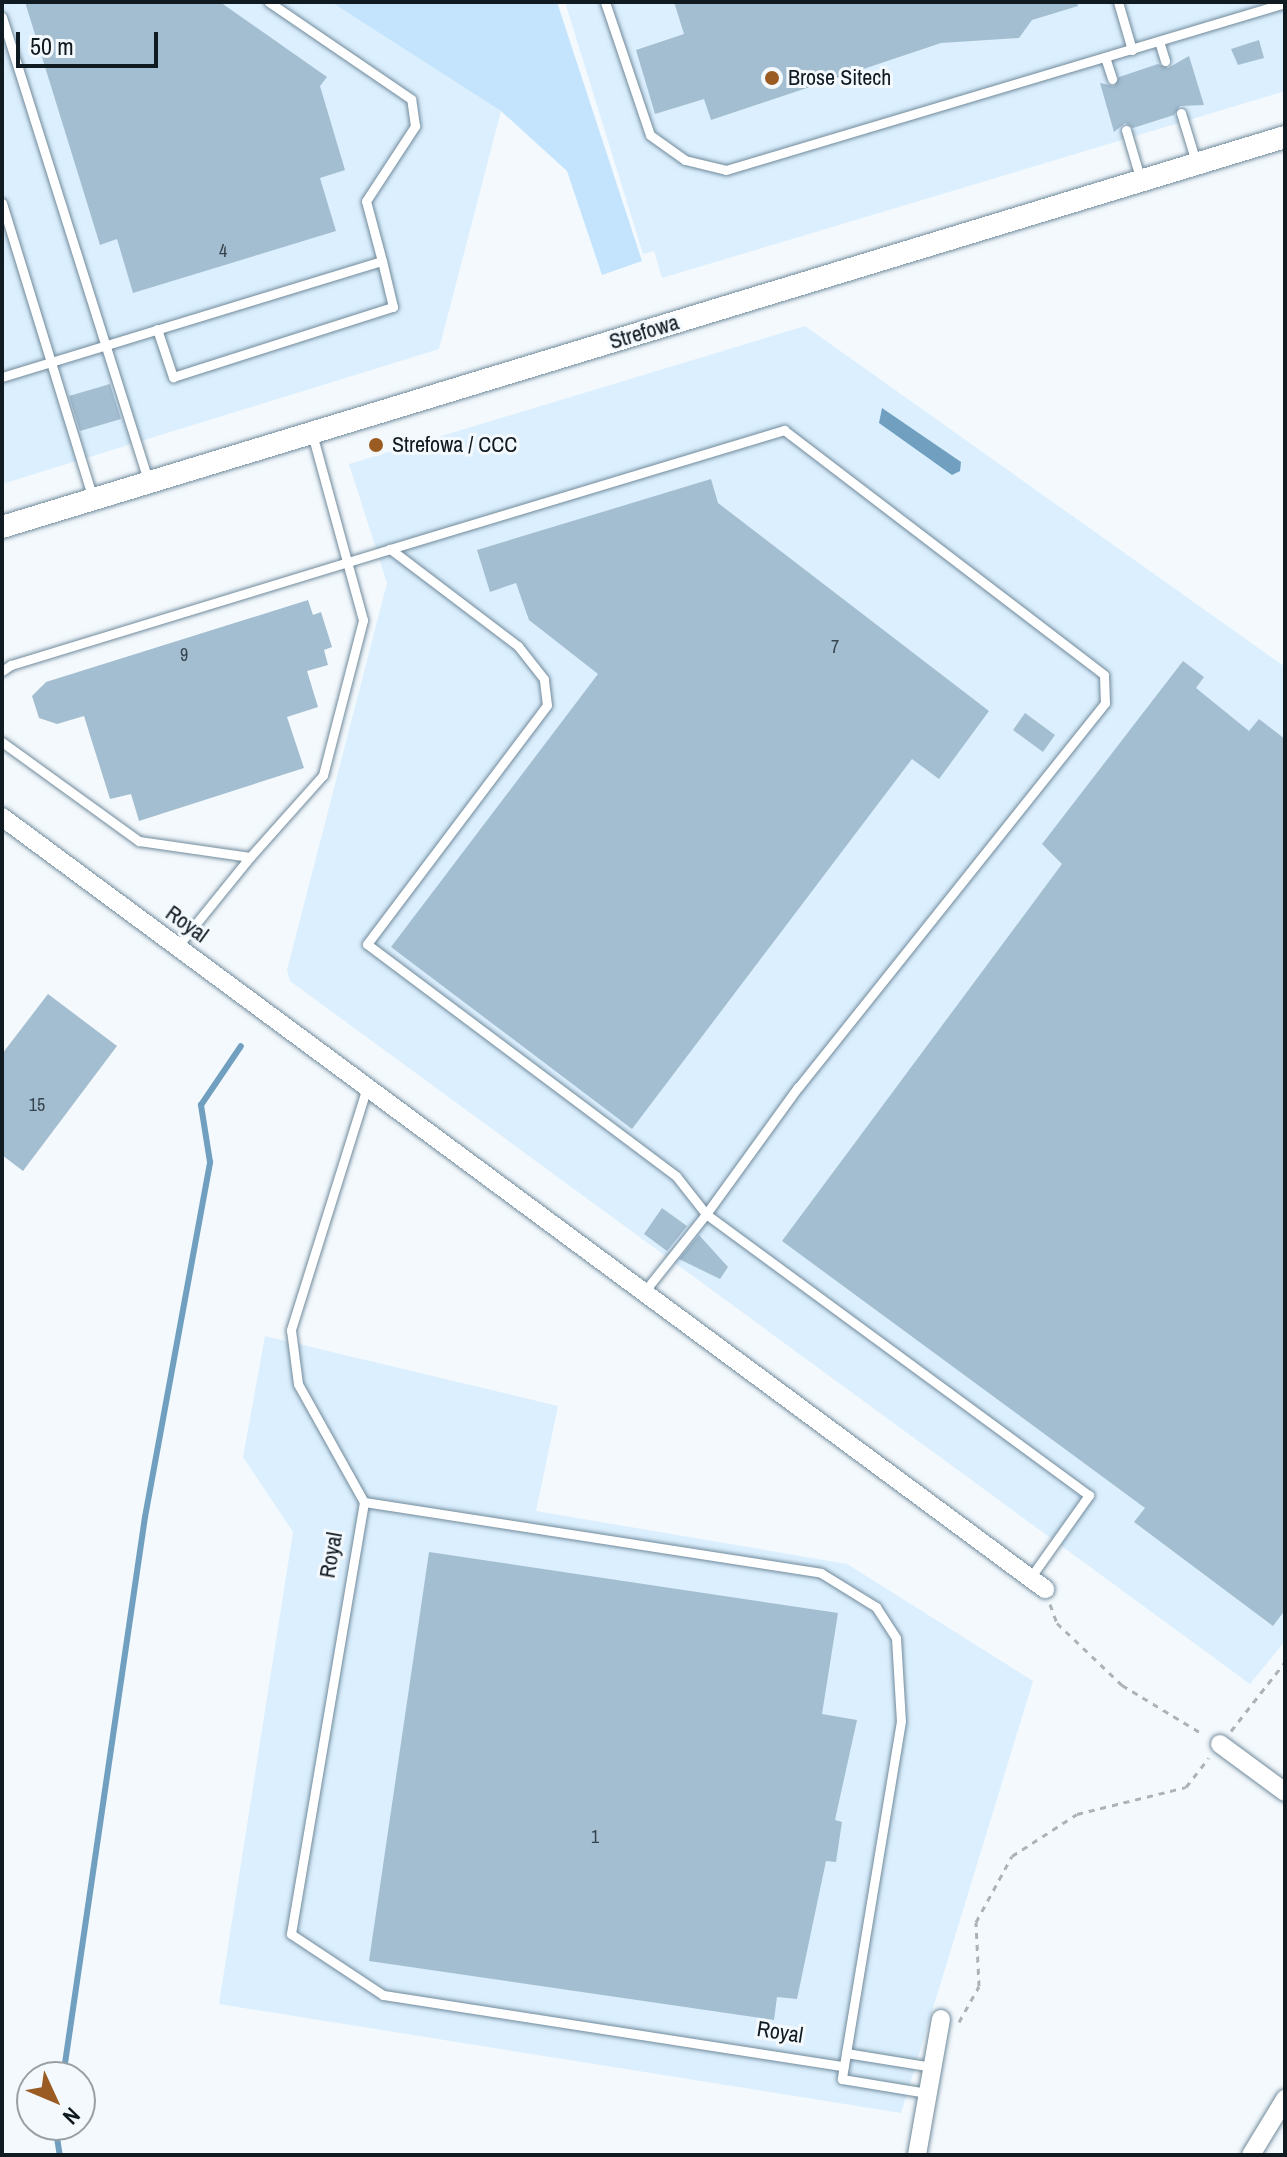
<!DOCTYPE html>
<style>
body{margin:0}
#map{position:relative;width:1287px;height:2157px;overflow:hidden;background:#f3f9fd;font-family:"Archivo Narrow",sans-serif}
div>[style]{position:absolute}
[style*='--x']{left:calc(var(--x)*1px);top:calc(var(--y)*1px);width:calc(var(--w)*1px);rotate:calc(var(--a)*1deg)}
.built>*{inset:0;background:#dbeffe}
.green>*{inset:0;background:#c3e4fc}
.water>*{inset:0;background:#709fbf}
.stream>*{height:6px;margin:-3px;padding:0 3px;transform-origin:3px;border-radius:3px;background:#709fbf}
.building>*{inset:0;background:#a4bed1}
.path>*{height:3px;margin-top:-1.5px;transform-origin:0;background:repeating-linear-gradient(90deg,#acb3b8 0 6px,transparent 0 12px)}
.roads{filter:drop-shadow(0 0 2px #718a9b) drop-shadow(0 0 2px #718a9b)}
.service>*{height:9px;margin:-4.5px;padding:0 4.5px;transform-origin:4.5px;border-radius:4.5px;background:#fff}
.minor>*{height:18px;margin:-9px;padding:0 9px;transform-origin:9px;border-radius:9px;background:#fff}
.tertiary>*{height:22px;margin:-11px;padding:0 11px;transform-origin:11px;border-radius:11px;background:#fff}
.dots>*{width:22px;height:22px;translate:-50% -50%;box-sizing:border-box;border:4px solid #f3f9fd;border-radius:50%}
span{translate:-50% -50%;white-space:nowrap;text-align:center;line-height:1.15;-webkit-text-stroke:6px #f3f9fd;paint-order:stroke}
.number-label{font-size:18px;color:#35434d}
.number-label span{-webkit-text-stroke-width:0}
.poi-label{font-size:22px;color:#101a21}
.left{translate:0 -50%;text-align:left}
.street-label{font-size:22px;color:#101a21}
.frame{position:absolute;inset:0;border:4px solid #101a21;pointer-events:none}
.north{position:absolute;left:16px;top:2061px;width:80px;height:80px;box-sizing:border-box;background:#f3f9fd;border:2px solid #98a0a5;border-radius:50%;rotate:134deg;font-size:22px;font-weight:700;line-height:32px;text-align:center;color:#101a21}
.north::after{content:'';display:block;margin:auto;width:28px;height:36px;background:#9a5c23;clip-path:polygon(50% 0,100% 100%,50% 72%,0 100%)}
.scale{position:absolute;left:16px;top:32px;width:142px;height:36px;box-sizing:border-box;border:4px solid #101a21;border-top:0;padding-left:10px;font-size:24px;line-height:28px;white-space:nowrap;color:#101a21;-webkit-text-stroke:6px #f3f9fd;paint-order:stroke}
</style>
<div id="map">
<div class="built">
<i style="clip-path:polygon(2px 2px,331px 2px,501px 111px,439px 349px,2px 484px)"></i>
<i style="clip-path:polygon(565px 2px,1285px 2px,1285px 91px,662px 278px,654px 251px,643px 254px)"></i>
<i style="clip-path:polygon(805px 326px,1285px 667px,1285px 1641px,1250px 1684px,290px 981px,287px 970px,387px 583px,349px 464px)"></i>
<i style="clip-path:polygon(265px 1336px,558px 1406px,536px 1511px,847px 1564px,1033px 1681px,901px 2113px,219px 2004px,293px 1532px,243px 1457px)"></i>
</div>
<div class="green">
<i style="clip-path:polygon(331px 2px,557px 2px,642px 261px,602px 275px,567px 171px,501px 111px)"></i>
</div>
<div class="water">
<i style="clip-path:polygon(882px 408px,961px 462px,960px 471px,952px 475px,879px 423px)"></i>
</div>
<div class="stream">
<i style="--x:63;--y:2077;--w:566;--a:-81.67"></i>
<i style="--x:145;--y:1517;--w:361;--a:-79.6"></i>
<i style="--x:210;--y:1162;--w:58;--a:-99"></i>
<i style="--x:201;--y:1105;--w:71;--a:-55.9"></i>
<i style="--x:55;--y:2125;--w:30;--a:81"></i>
</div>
<div class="building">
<i style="clip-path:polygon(25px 2px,220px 2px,327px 77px,320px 86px,345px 170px,320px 178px,336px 231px,133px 293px,117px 239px,100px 245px)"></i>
<i style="clip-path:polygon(674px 2px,1077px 2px,1078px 6px,1032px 20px,1019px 38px,941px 43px,711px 120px,704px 99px,655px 114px,636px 50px,684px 34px)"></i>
<i style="clip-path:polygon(1259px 40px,1264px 58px,1238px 65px,1231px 49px)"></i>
<i style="clip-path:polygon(1189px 56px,1204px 105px,1180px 106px,1174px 115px,1133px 128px,1125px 123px,1114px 132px,1100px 83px,1114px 86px,1119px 77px,1158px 64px,1168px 68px)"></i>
<i style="clip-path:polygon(110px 384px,121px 419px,80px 431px,69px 396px)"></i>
<i style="clip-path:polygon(711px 479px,718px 503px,989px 711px,939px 779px,912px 759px,632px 1129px,391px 947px,598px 674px,529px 620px,516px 583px,490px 592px,477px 550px)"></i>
<i style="clip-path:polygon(308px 600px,313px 615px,321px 612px,332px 647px,324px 650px,328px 665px,307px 671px,318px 707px,287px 717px,304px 768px,139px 821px,131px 794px,110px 799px,84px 716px,57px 724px,39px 718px,32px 696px,46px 682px)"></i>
<i style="clip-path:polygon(1183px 661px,1204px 677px,1196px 688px,1249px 731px,1259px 719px,1285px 739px,1285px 1610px,1273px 1626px,1134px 1522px,1145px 1508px,782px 1241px,1062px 864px,1042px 844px)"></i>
<i style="clip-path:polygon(1025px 713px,1055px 735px,1043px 752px,1013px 730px)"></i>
<i style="clip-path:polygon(48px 994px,117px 1046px,23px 1171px,2px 1155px,2px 1054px)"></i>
<i style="clip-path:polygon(662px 1208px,687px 1226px,667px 1251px,644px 1234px)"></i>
<i style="clip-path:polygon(699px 1235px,728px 1267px,720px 1279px,679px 1259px)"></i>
<i style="clip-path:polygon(429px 1552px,838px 1613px,822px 1714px,857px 1720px,835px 1820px,842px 1822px,836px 1862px,826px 1861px,797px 1999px,777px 1997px,774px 2020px,369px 1961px)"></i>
</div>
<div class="path">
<i style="--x:1050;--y:1604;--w:20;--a:70"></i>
<i style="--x:1057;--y:1623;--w:90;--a:43.6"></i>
<i style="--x:1122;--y:1685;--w:95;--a:31.2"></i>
<i style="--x:1231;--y:1731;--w:88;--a:-52"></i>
<i style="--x:959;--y:2022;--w:41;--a:-60.9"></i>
<i style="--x:979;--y:1986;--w:64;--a:-92.7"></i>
<i style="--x:976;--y:1922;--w:75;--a:-61.4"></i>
<i style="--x:1012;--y:1856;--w:77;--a:-32.9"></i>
<i style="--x:1077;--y:1814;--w:112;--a:-13.9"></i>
<i style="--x:1186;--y:1787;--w:37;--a:-52"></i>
</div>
<div class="roads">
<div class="service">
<i style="--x:605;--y:2;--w:140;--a:71.3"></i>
<i style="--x:650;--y:135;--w:43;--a:35.5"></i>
<i style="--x:685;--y:160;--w:42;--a:13.7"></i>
<i style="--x:726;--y:170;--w:583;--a:-16.63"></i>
<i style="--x:1118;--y:2;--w:50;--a:73.7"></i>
<i style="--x:2;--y:17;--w:488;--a:72.5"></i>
<i style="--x:1159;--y:41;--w:21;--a:73"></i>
<i style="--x:1105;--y:57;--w:23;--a:72"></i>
<i style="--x:1181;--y:113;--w:51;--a:73"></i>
<i style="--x:1126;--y:130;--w:53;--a:73.6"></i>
<i style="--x:2;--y:203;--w:309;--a:72.9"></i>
<i style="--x:157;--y:329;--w:51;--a:71.6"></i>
<i style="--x:173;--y:377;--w:231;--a:-17.7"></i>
<i style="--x:393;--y:307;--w:47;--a:-103.4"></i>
<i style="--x:2;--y:377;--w:397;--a:-17"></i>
<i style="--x:382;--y:261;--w:62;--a:-104.9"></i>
<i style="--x:366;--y:201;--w:90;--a:-56.8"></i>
<i style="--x:415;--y:126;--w:27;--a:-98"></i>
<i style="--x:411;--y:99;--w:172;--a:-145.7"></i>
<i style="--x:2;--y:671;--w:11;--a:-34"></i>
<i style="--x:11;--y:665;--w:396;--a:-17"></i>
<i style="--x:390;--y:549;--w:412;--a:-16.8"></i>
<i style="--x:784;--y:430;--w:403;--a:37.4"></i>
<i style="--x:1104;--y:675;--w:28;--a:88"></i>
<i style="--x:1105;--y:703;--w:492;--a:128.6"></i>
<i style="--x:798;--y:1087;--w:157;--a:125.9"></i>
<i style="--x:706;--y:1214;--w:48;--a:-128.3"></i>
<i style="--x:676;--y:1176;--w:386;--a:-143.1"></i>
<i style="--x:367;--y:944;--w:299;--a:-53"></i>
<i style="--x:547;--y:705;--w:26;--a:-97"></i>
<i style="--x:544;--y:679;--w:42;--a:-128.2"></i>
<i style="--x:518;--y:646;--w:161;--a:-142.8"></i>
<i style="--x:2;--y:742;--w:169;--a:35.9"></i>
<i style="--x:139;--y:841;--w:112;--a:8.2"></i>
<i style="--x:250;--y:857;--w:110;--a:-48.3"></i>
<i style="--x:323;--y:775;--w:160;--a:-75.5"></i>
<i style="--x:363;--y:620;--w:194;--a:-105.3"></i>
<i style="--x:177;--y:947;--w:116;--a:-51"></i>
<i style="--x:367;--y:1087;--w:255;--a:107.4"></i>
<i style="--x:291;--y:1330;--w:54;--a:82.6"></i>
<i style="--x:298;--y:1384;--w:135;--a:60.8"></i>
<i style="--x:364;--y:1502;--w:438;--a:99.6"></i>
<i style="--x:291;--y:1934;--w:110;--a:33.5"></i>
<i style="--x:383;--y:1995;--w:466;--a:8.8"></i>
<i style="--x:644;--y:1292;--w:100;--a:-51.5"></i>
<i style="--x:706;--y:1214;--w:475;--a:36.3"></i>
<i style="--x:1089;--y:1495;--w:102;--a:125.4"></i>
<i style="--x:364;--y:1502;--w:462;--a:8.8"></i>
<i style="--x:821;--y:1573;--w:65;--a:31.7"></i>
<i style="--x:876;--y:1607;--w:37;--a:57"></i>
<i style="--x:896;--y:1638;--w:83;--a:86.6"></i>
<i style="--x:901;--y:1721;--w:363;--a:99.4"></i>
<i style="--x:842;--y:2079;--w:86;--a:9.4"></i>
<i style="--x:846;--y:2053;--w:87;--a:9.2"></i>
</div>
<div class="minor">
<i style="--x:2;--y:817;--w:1298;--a:36.51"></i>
<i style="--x:1220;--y:1744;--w:81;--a:36.4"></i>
<i style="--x:917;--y:2155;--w:138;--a:-80"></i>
<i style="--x:1251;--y:2155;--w:66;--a:-58.7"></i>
</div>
<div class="tertiary">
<i style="--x:2;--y:527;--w:1341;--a:-16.91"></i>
</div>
</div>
<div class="dots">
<i style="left:772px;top:78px;background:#9a5c23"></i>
<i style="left:376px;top:445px;background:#9a5c23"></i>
</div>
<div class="number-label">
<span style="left:223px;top:251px">4</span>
<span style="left:835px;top:647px">7</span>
<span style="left:184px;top:655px">9</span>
<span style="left:37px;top:1105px">15</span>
<span style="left:595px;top:1837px">1</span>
</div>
<div class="poi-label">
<span class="left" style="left:788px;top:78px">Brose Sitech</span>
<span class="left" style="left:392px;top:445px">Strefowa / CCC</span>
</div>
<div class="street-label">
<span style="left:644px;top:332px;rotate:-17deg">Strefowa</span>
<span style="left:187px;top:924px;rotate:36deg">Royal</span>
<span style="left:331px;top:1555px;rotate:-80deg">Royal</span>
<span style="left:780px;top:2032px;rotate:9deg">Royal</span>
</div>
<div class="frame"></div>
<div class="north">N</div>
<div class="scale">50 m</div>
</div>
